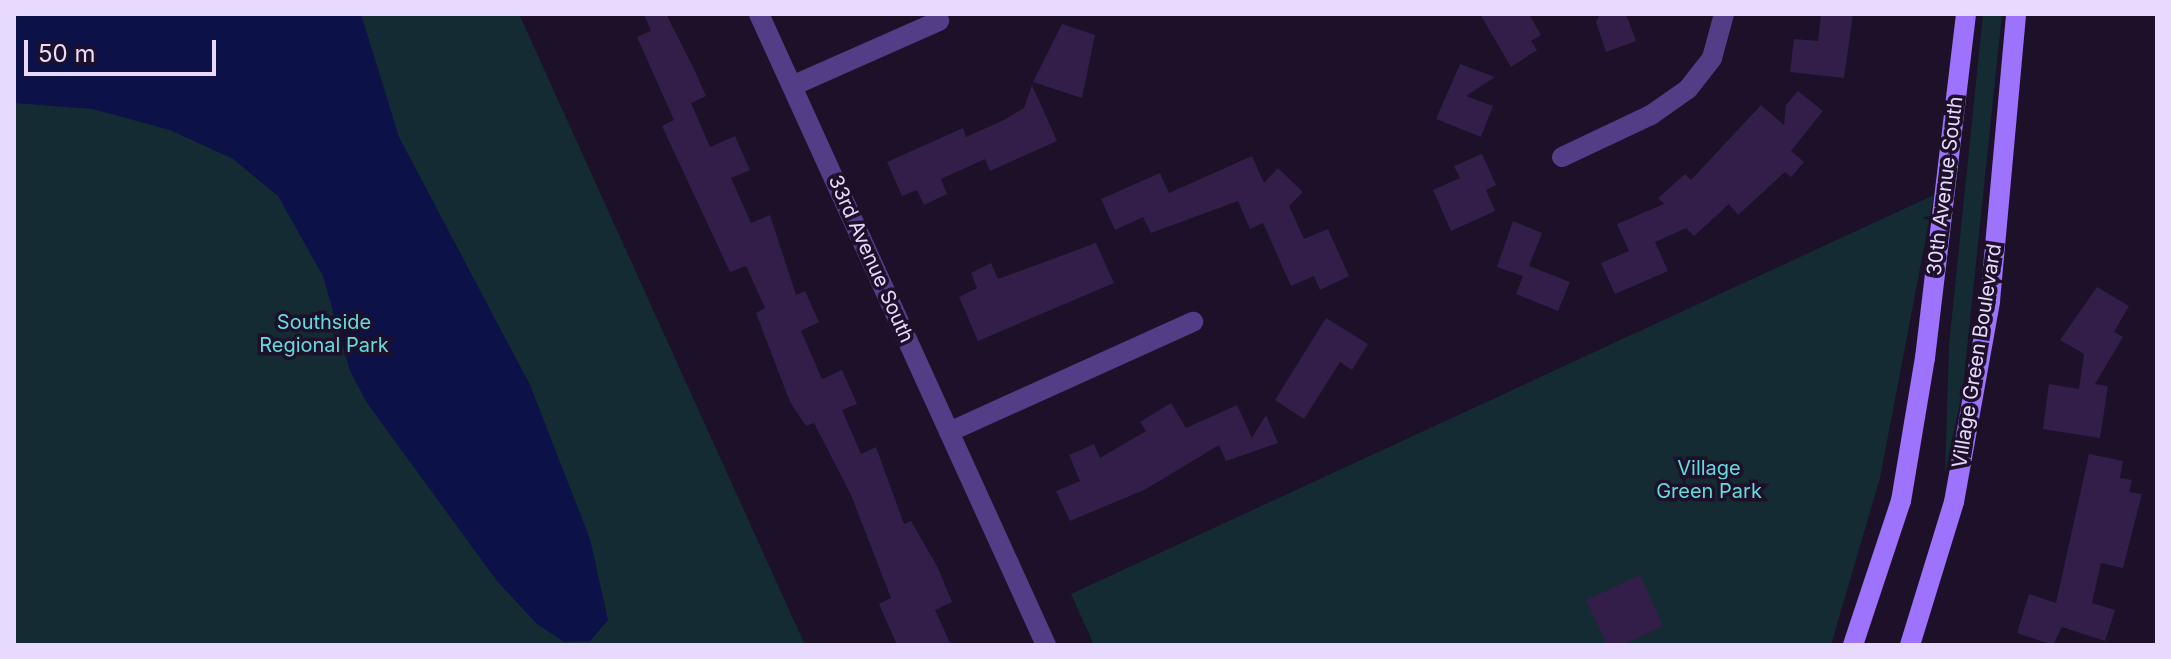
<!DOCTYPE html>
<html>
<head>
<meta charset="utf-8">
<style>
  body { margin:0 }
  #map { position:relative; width:2171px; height:659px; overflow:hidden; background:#1c1129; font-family:Inter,sans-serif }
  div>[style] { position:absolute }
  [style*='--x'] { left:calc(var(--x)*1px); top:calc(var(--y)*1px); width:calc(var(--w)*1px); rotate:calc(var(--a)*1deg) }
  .green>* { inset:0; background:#142b33 }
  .water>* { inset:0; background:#0c1147 }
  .building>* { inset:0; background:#331d49 }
  .street>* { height:20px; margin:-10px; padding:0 10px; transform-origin:10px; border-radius:10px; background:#543d87 }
  .secondary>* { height:20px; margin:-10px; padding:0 10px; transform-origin:10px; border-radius:10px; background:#9d72fc }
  span { translate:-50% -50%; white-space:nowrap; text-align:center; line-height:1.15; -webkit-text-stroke:7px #1c1129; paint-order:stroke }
  .street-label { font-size:20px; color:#e8d9fe }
  .park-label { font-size:20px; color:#65dade }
  .frame { position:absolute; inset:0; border:16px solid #e8d9fe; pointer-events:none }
  .scale { position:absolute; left:24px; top:40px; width:192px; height:36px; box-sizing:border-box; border:4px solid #e8d9fe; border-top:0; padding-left:10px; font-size:24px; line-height:28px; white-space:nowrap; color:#e8d9fe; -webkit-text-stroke:6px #1c1129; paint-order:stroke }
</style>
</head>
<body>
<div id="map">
  <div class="green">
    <div style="clip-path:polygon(14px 14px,519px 14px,805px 645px,14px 645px)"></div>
    <div style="clip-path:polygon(1983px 14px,2002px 14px,1963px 387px,1945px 474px,1949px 345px)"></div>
    <div style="clip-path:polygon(1934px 195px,1880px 478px,1831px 645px,1094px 645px,1071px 594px)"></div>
  </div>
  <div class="water">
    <div style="clip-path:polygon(14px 14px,361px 14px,399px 137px,530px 385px,590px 539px,608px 620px,590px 641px,564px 642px,537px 624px,497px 581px,367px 403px,350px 371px,323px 276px,278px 196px,233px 159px,170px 130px,93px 109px,14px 103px)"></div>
  </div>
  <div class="building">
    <div style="clip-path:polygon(644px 14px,666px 14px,694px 69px,706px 96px,691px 103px,710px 147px,735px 136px,750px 170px,731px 178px,751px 223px,770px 215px,796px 295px,805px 291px,819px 322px,801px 331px,822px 379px,842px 370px,857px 404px,842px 410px,861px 454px,876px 447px,904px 524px,911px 521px,938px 568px,952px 602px,935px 610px,951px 645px,897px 645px,879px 604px,891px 598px,851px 495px,814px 423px,806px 426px,790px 402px,756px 313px,765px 308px,746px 266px,730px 272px,662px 126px,674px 120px,637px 37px,651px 31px)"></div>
    <div style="clip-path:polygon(1480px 14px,1529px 14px,1541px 35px,1531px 41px,1537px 50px,1511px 67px)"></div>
    <div style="clip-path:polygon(1600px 14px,1626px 14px,1636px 41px,1606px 52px,1596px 22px)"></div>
    <div style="clip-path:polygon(1821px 14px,1853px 14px,1844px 78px,1790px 72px,1794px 39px,1818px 41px)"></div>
    <div style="clip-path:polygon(1062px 24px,1095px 35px,1082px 98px,1033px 82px)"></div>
    <div style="clip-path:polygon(1460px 64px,1495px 77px,1466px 96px,1493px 106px,1481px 137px,1436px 119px)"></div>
    <div style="clip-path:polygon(1032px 85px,1057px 141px,990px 171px,985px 159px,941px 179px,947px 194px,924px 205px,917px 190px,902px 196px,887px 162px,963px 128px,966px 137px,1004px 120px,1024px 108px)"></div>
    <div style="clip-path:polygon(1798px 91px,1823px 111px,1791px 151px,1804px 162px,1791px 177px,1785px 172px,1738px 215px,1729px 204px,1694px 236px,1686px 228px,1655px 242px,1668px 271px,1615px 294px,1601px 263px,1629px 251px,1617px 224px,1664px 204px,1658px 198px,1685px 174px,1691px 180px,1761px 105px,1784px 125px,1786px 105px)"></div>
    <div style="clip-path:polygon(1482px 154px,1496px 185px,1486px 190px,1495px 211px,1451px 231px,1433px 190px,1460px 178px,1454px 166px)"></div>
    <div style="clip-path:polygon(1252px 156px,1264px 183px,1278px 168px,1303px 192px,1289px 206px,1304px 239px,1328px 229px,1349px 276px,1320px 290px,1314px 276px,1291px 286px,1263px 223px,1250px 229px,1238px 201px,1151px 233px,1143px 217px,1115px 230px,1101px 199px,1160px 173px,1169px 193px)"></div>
    <div style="clip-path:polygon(1513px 221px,1542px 233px,1529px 266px,1570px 282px,1558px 311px,1516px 294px,1523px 276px,1497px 267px)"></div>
    <div style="clip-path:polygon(1096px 243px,1114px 283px,978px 341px,959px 297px,977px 288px,971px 273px,991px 263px,998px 279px)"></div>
    <div style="clip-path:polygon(2097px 287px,2129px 306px,2114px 332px,2123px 337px,2095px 384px,2108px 386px,2100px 438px,2043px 429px,2049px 384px,2079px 389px,2084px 354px,2060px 340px)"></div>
    <div style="clip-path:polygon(1326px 318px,1368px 344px,1352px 370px,1340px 362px,1304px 419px,1275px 400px)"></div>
    <div style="clip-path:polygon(1171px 403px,1186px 428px,1237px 405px,1252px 438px,1266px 415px,1278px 443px,1226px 461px,1219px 445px,1146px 489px,1070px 521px,1056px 491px,1080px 481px,1069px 455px,1094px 444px,1100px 458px,1146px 431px,1140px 422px)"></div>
    <div style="clip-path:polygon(2089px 454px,2123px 461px,2120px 478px,2132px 480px,2129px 492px,2142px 494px,2123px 568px,2101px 563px,2092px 603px,2115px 610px,2105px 641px,2062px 627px,2053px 645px,2017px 633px,2029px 594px,2056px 603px)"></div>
    <div style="clip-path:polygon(1640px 575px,1663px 626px,1623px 645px,1607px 645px,1586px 600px)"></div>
  </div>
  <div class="street">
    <div style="--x:759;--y:14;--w:693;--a:65.54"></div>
    <div style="--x:792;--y:86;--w:161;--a:-23.9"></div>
    <div style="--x:1562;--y:157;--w:98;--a:-25.3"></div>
    <div style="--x:1651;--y:115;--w:45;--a:-35.1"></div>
    <div style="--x:1688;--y:89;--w:39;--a:-52"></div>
    <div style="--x:1712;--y:58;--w:46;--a:-74.7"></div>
    <div style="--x:949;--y:432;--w:268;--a:-24.3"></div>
  </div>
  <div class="secondary">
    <div style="--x:1853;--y:645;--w:152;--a:-71.6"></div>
    <div style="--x:1901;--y:501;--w:145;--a:-80.5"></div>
    <div style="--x:1925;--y:358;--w:346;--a:-83.2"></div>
    <div style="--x:1910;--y:645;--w:150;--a:-72.9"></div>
    <div style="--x:1954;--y:502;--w:204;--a:-79.8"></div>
    <div style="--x:1990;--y:301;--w:288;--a:-84.8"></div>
  </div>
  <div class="street-label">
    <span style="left:1945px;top:186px;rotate:-83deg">30th Avenue South</span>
    <span style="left:871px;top:259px;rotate:66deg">33rd Avenue South</span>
    <span style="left:1977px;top:356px;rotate:-81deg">Village Green Boulevard</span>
  </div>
  <div class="park-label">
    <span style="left:324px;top:334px">Southside<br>Regional Park</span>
    <span style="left:1709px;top:480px">Village<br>Green Park</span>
  </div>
  <div class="frame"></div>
  <div class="scale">50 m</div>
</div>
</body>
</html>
